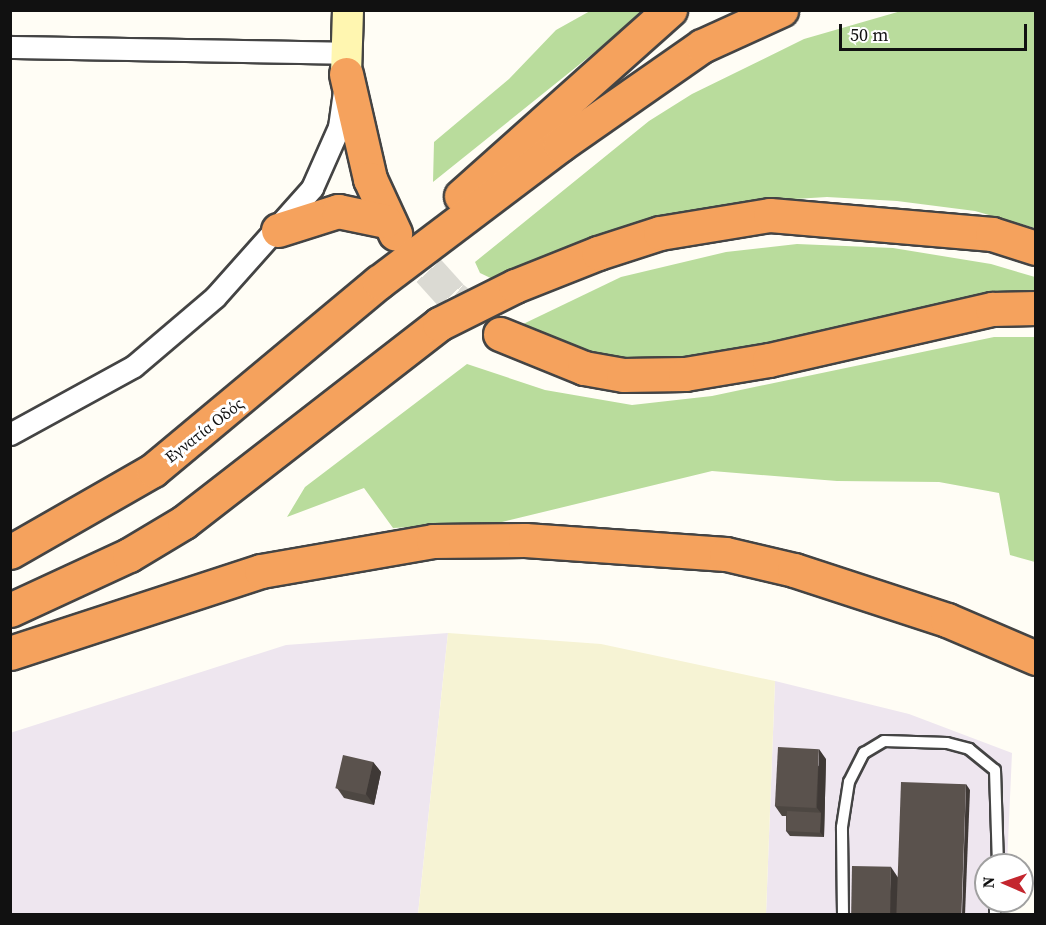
<!DOCTYPE html>
<html>
<head>
<meta charset="utf-8">
<style>
  body { margin:0 }
  #map { position:relative; width:1046px; height:925px; overflow:hidden; background:#fffdf5; font-family:"Source Serif 4",serif }
  div>[style] { position:absolute }
  [style*='--x'] { left:calc(var(--x)*1px); top:calc(var(--y)*1px); width:calc(var(--w)*1px); rotate:calc(var(--a)*1deg) }
  .industrial>* { inset:0; background:#eee6ef }
  .farmland>* { inset:0; background:#f6f3d4 }
  .forest>* { inset:0; background:#b9dc9c }
  .highway-tunnel>* { height:33px; margin-top:-16.5px; transform-origin:0; background:repeating-linear-gradient(90deg,#dbdad3 0 33px,transparent 0 49px) }
  .roads { filter:drop-shadow(2px 0 #444) drop-shadow(-2px 0 #444) drop-shadow(0 2px #444) drop-shadow(0 -2px #444) }
  .lane>* { height:10px; margin:-5px; padding:0 5px; transform-origin:5px; border-radius:5px; background:#fff }
  .street>* { height:21px; margin:-10.5px; padding:0 10.5px; transform-origin:10.5px; border-radius:10.5px; background:#fff }
  .secondary>* { height:30px; margin:-15px; padding:0 15px; transform-origin:15px; border-radius:15px; background:#fff6b0 }
  .highway>* { height:33px; margin:-16.5px; padding:0 16.5px; transform-origin:16.5px; border-radius:16.5px; background:#f5a25d }
  .wall>* { inset:0; background:#4d4742 }
  .shaded-wall>* { inset:0; background:#3f3936 }
  .building>* { inset:0; background:#5a524d; transform-origin:0 0 }
  span { translate:-50% -50%; white-space:nowrap; text-align:center; line-height:1.15; -webkit-text-stroke:6px #fff; paint-order:stroke }
  .street-label { font-size:16px; color:#111 }
  .frame { position:absolute; inset:0; border:12px solid #111; pointer-events:none }
  .north { position:absolute; left:974px; top:853px; width:60px; height:60px; box-sizing:border-box; background:#fff; border:2px solid #a0a0a0; border-radius:50%; rotate:272deg; font-size:16px; font-weight:700; line-height:24px; text-align:center; color:#111 }
  .north::after { content:''; display:block; margin:auto; width:21px; height:27px; background:#c4262e; clip-path:polygon(50% 0,100% 100%,50% 72%,0 100%) }
  .scale { position:absolute; left:839px; top:24px; width:188px; height:27px; box-sizing:border-box; border:3px solid #111; border-top:0; padding-left:8px; font-size:18px; line-height:21px; white-space:nowrap; color:#111; -webkit-text-stroke:4px #fff; paint-order:stroke }
</style>
</head>
<body>
<div id="map">
  <div class="industrial">
    <div style="clip-path:polygon(448px 633px,418px 914px,11px 914px,10px 733px,286px 645px)"></div>
    <div style="clip-path:polygon(775px 681px,909px 714px,1012px 753px,1007px 865px,986px 865px,986px 901px,1006px 901px,1005px 914px,766px 914px)"></div>
  </div>
  <div class="farmland">
    <div style="clip-path:polygon(448px 633px,601px 644px,775px 681px,766px 914px,418px 914px)"></div>
  </div>
  <div class="forest">
    <div style="clip-path:polygon(590px 11px,646px 11px,433px 182px,434px 142px,509px 79px,556px 30px)"></div>
    <div style="clip-path:polygon(901px 11px,1035px 11px,1035px 228px,975px 211px,897px 201px,827px 197px,747px 202px,501px 283px,480px 273px,475px 262px,649px 121px,692px 94px,804px 39px)"></div>
    <div style="clip-path:polygon(797px 244px,893px 248px,991px 264px,1035px 277px,1035px 296px,687px 365px,594px 357px,519px 326px,621px 277px,726px 252px)"></div>
    <div style="clip-path:polygon(994px 337px,1035px 337px,1035px 562px,1010px 555px,999px 493px,939px 482px,837px 481px,712px 471px,502px 522px,393px 528px,364px 488px,287px 517px,305px 487px,467px 364px,545px 390px,632px 405px,712px 396px)"></div>
  </div>
  <div class="highway-tunnel">
    <div style="--x:396;--y:234;--w:85;--a:47.9"></div>
    <div style="--x:453;--y:297;--w:60;--a:38.2"></div>
  </div>
  <div class="roads">
    <div class="lane">
      <div style="--x:843;--y:914;--w:87;--a:-90.7"></div>
      <div style="--x:842;--y:827;--w:46;--a:-81.2"></div>
      <div style="--x:849;--y:782;--w:33;--a:-63"></div>
      <div style="--x:864;--y:753;--w:23;--a:-31"></div>
      <div style="--x:884;--y:741;--w:63;--a:1.8"></div>
      <div style="--x:947;--y:743;--w:23;--a:15"></div>
      <div style="--x:969;--y:749;--w:33;--a:39"></div>
      <div style="--x:995;--y:770;--w:95;--a:88.2"></div>
      <div style="--x:995;--y:914;--w:13;--a:-90"></div>
    </div>
    <div class="street">
      <div style="--x:10;--y:47;--w:337;--a:1"></div>
      <div style="--x:10;--y:434;--w:141;--a:-28.7"></div>
      <div style="--x:134;--y:366;--w:106;--a:-40.4"></div>
      <div style="--x:215;--y:297;--w:146;--a:-48.3"></div>
      <div style="--x:312;--y:188;--w:67;--a:-66.1"></div>
      <div style="--x:339;--y:127;--w:34;--a:-82"></div>
    </div>
    <div class="secondary">
      <div style="--x:346;--y:74;--w:64;--a:-88.2"></div>
    </div>
    <div class="highway">
      <div style="--x:346;--y:74;--w:108;--a:77.1"></div>
      <div style="--x:370;--y:179;--w:60;--a:65.2"></div>
      <div style="--x:461;--y:196;--w:280;--a:-41.7"></div>
      <div style="--x:278;--y:230;--w:63;--a:-17.6"></div>
      <div style="--x:338;--y:211;--w:48;--a:12"></div>
      <div style="--x:500;--y:334;--w:91;--a:22"></div>
      <div style="--x:584;--y:368;--w:40;--a:10"></div>
      <div style="--x:623;--y:375;--w:62;--a:-0.9"></div>
      <div style="--x:685;--y:374;--w:85;--a:-9.5"></div>
      <div style="--x:769;--y:360;--w:229;--a:-12.9"></div>
      <div style="--x:992;--y:309;--w:44;--a:-1.3"></div>
      <div style="--x:10;--y:552;--w:165;--a:-29.8"></div>
      <div style="--x:153;--y:470;--w:294;--a:-39.8"></div>
      <div style="--x:379;--y:282;--w:227;--a:-37.1"></div>
      <div style="--x:560;--y:145;--w:173;--a:-34.9"></div>
      <div style="--x:702;--y:46;--w:87;--a:-24.5"></div>
      <div style="--x:10;--y:610;--w:131;--a:-24.8"></div>
      <div style="--x:129;--y:555;--w:64;--a:-31"></div>
      <div style="--x:184;--y:522;--w:323;--a:-37.8"></div>
      <div style="--x:439;--y:324;--w:85;--a:-26.6"></div>
      <div style="--x:515;--y:286;--w:89;--a:-21.7"></div>
      <div style="--x:598;--y:253;--w:65;--a:-17.9"></div>
      <div style="--x:660;--y:233;--w:111;--a:-9.3"></div>
      <div style="--x:770;--y:215;--w:223;--a:4.9"></div>
      <div style="--x:992;--y:234;--w:46;--a:17.7"></div>
      <div style="--x:10;--y:653;--w:264;--a:-18.1"></div>
      <div style="--x:261;--y:571;--w:175;--a:-9.9"></div>
      <div style="--x:433;--y:541;--w:92;--a:-0.6"></div>
      <div style="--x:525;--y:540;--w:201;--a:4"></div>
      <div style="--x:726;--y:554;--w:70;--a:13.2"></div>
      <div style="--x:794;--y:570;--w:161;--a:18.1"></div>
      <div style="--x:947;--y:620;--w:97;--a:23.1"></div>
    </div>
  </div>
  <div class="wall">
    <div style="clip-path:polygon(826px 759px,824px 837px,790px 836px,786px 831px,786px 816px,782px 816px,775px 806px)"></div>
    <div style="clip-path:polygon(373px 762px,381px 772px,374px 805px,344px 798px,337px 788px)"></div>
  </div>
  <div class="shaded-wall">
    <div style="clip-path:polygon(819px 749px,826px 759px,824px 837px,820px 832px,821px 813px,817px 808px)"></div>
    <div style="clip-path:polygon(373px 762px,381px 772px,374px 805px,366px 794px)"></div>
    <div style="clip-path:polygon(966px 784px,970px 790px,965px 915px,962px 915px)"></div>
    <div style="clip-path:polygon(891px 867px,901px 882px,900px 915px,889px 915px)"></div>
  </div>
  <div class="building">
    <div style="left:778px;top:747px;width:41px;height:59px;rotate:3deg"></div>
    <div style="left:343px;top:755px;width:31px;height:34px;rotate:13deg"></div>
    <div style="left:901px;top:782px;width:65px;height:133px;rotate:2deg"></div>
    <div style="left:787px;top:811px;width:34px;height:20px;rotate:3deg"></div>
    <div style="left:852px;top:866px;width:39px;height:49px;rotate:1deg"></div>
  </div>
  <div class="street-label">
    <span style="left:204px;top:430px;rotate:-38deg">Εγνατία Οδός</span>
  </div>
  <div class="frame"></div>
  <div class="north">N</div>
  <div class="scale">50 m</div>
</div>
</body>
</html>
